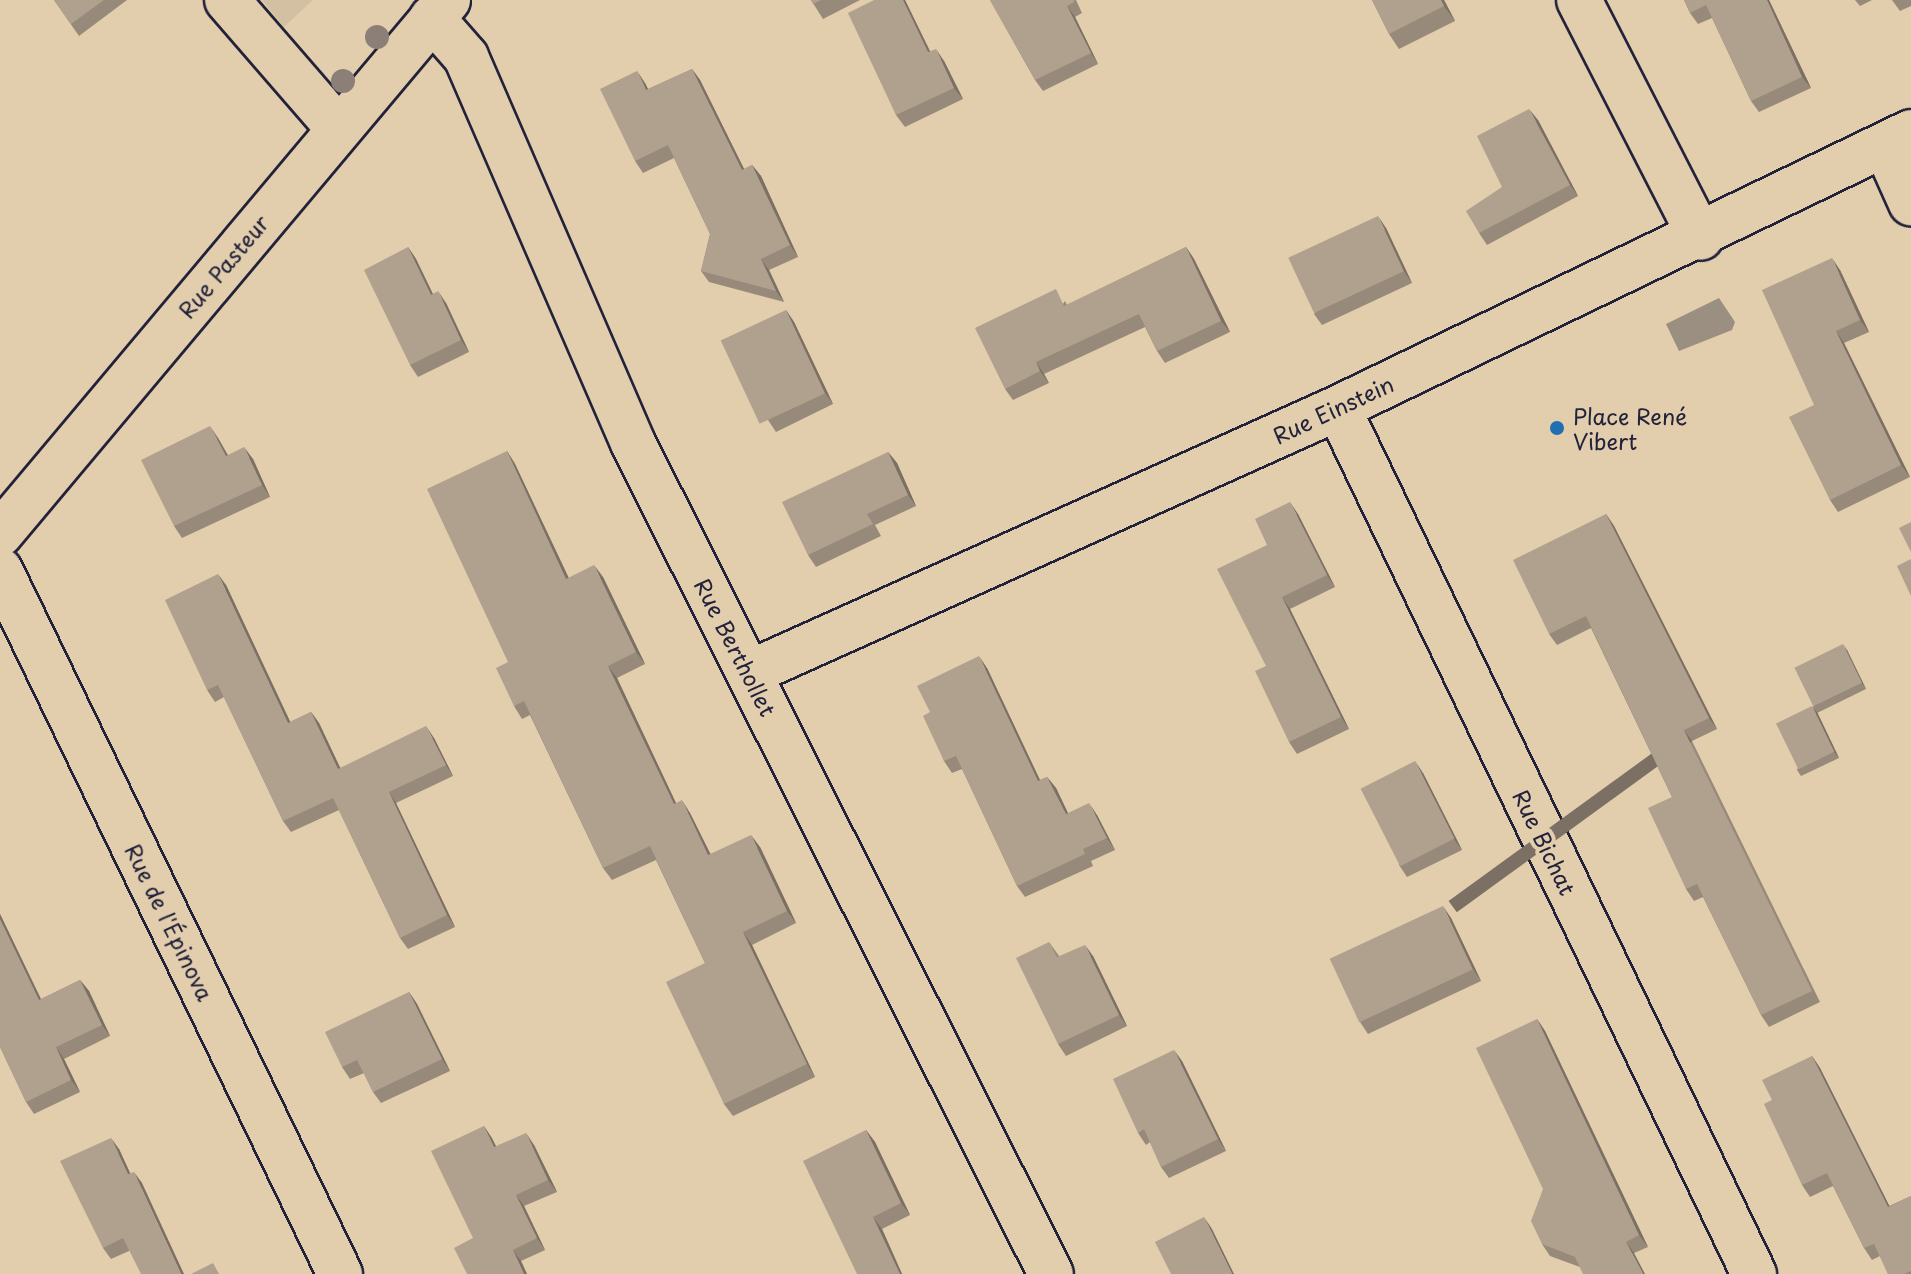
<!DOCTYPE html>
<html>
<head>
<meta charset="utf-8">
<style>
  body { margin:0 }
  #map { position:relative; width:1911px; height:1274px; overflow:hidden; background:#e2cdac; font-family:"Playpen Sans",sans-serif }
  div>[style] { position:absolute }
  [style*='--x'] { left:calc(var(--x)*1px); top:calc(var(--y)*1px); width:calc(var(--w)*1px); rotate:calc(var(--a)*1deg) }
  .built>* { inset:0; background:#d3c0a3 }
  .water>* { inset:0; background:#9b8f82 }
  .roads { filter:drop-shadow(2px 0 #22223b) drop-shadow(-2px 0 #22223b) drop-shadow(0 2px #22223b) drop-shadow(0 -2px #22223b) }
  .minor>* { height:44px; margin:-22px; padding:0 22px; transform-origin:22px; border-radius:22px; background:#e2cdac }
  .trees>* { width:24px; height:24px; margin:-12px; border-radius:50%; background:#8b7f78 }
  .wall>* { inset:0; background:#978a7a }
  .shaded-wall>* { inset:0; background:#7b7063; transform-origin:0 0 }
  .building>* { inset:0; background:#b0a08e; transform-origin:0 0 }
  .dots>* { width:22px; height:22px; translate:-50% -50%; box-sizing:border-box; border:4px solid #e2cdac; border-radius:50% }
  span { translate:-50% -50%; white-space:nowrap; text-align:center; line-height:1.15; -webkit-text-stroke:8px #e2cdac; paint-order:stroke }
  .street-label { font-size:22px; color:#22223b }
  .poi-label { font-size:22px; color:#22223b }
  .left { translate:0 -50%; text-align:left }
</style>
</head>
<body>
<div id="map">
  <div class="built">
    <div style="clip-path:polygon(262px 0,313px 0,284px 27px)"></div>
  </div>
  <div class="water">
    <div style="clip-path:polygon(1719px 298px,1735px 322px,1732px 330px,1679px 351px,1666px 324px)"></div>
  </div>
  <div class="roads">
    <div class="minor">
      <div style="--x:227;--y:0;--w:169;--a:49.1"></div>
      <div style="--x:1579;--y:0;--w:267;--a:62.9"></div>
      <div style="--x:432;--y:18;--w:52;--a:48.9"></div>
      <div style="--x:466;--y:57;--w:421;--a:66.6"></div>
      <div style="--x:633;--y:443;--w:930;--a:63.3"></div>
      <div style="--x:1885;--y:145;--w:64;--a:65.9"></div>
      <div style="--x:1338;--y:408;--w:961;--a:64.34"></div>
      <div style="--x:0;--y:534;--w:697;--a:-50"></div>
      <div style="--x:0;--y:570;--w:782;--a:64.22"></div>
      <div style="--x:749;--y:673;--w:646;--a:-24.22"></div>
      <div style="--x:1338;--y:408;--w:636;--a:-25.72"></div>
    </div>
  </div>
  <div class="trees">
    <div style="left:377px;top:37px"></div>
    <div style="left:343px;top:81px"></div>
  </div>
  <div class="wall">
    <div style="clip-path:polygon(54px 0,127px 0,79px 36px)"></div>
    <div style="clip-path:polygon(811px 0,860px 0,823px 19px)"></div>
    <div style="clip-path:polygon(874px 0,905px 0,930px 51px,944px 61px,963px 99px,905px 127px,896px 115px)"></div>
    <div style="clip-path:polygon(990px 0,1076px 0,1082px 13px,1075px 17px,1098px 64px,1043px 91px,1035px 80px)"></div>
    <div style="clip-path:polygon(1372px 0,1444px 0,1455px 21px,1399px 49px,1389px 34px)"></div>
    <div style="clip-path:polygon(1684px 0,1769px 0,1811px 88px,1759px 112px,1751px 101px,1712px 18px,1698px 24px,1690px 13px)"></div>
    <div style="clip-path:polygon(1855px 0,1872px 0,1860px 6px)"></div>
    <div style="clip-path:polygon(1892px 0,1911px 0,1911px 6px,1900px 11px)"></div>
    <div style="clip-path:polygon(692px 69px,700px 80px,744px 169px,752px 165px,761px 176px,798px 257px,769px 270px,784px 302px,709px 282px,701px 271px,710px 234px,674px 158px,643px 173px,635px 161px,645px 83px,648px 89px)"></div>
    <div style="clip-path:polygon(1538px 120px,1578px 196px,1487px 245px,1479px 233px,1502px 187px)"></div>
    <div style="clip-path:polygon(1386px 228px,1412px 283px,1322px 325px,1314px 314px)"></div>
    <div style="clip-path:polygon(408px 247px,416px 259px,433px 294px,446px 303px,469px 352px,418px 377px,410px 365px)"></div>
    <div style="clip-path:polygon(1186px 247px,1194px 259px,1230px 332px,1165px 363px,1157px 351px,1145px 327px,1044px 374px,1049px 383px,1013px 400px,1005px 389px,1065px 301px,1067px 305px)"></div>
    <div style="clip-path:polygon(1840px 270px,1869px 332px,1844px 343px,1910px 477px,1838px 512px,1830px 500px,1814px 405px)"></div>
    <div style="clip-path:polygon(786px 310px,794px 322px,833px 404px,776px 432px,768px 420px)"></div>
    <div style="clip-path:polygon(218px 438px,228px 455px,253px 459px,270px 497px,182px 538px,174px 526px)"></div>
    <div style="clip-path:polygon(507px 451px,515px 464px,568px 578px,603px 577px,645px 664px,617px 678px,676px 803px,690px 813px,710px 854px,760px 847px,796px 923px,752px 945px,815px 1077px,733px 1116px,724px 1104px,705px 963px,656px 860px,612px 880px,603px 868px,530px 715px,522px 719px,514px 706px,508px 662px)"></div>
    <div style="clip-path:polygon(888px 452px,897px 463px,916px 506px,875px 525px,881px 536px,816px 567px,808px 555px)"></div>
    <div style="clip-path:polygon(1298px 514px,1335px 587px,1290px 609px,1349px 729px,1297px 754px,1289px 742px,1267px 545px)"></div>
    <div style="clip-path:polygon(1606px 514px,1614px 526px,1717px 729px,1692px 741px,1820px 1002px,1769px 1027px,1761px 1015px,1703px 897px,1694px 901px,1686px 889px,1672px 797px,1591px 628px,1557px 645px,1549px 634px)"></div>
    <div style="clip-path:polygon(226px 585px,290px 722px,311px 712px,319px 723px,340px 768px,434px 738px,453px 776px,396px 803px,455px 927px,408px 949px,400px 938px,339px 810px,291px 832px,283px 821px,224px 697px,215px 702px,207px 690px)"></div>
    <div style="clip-path:polygon(1847px 650px,1866px 689px,1817px 713px,1813px 707px)"></div>
    <div style="clip-path:polygon(987px 668px,1040px 780px,1047px 777px,1056px 788px,1068px 813px,1097px 815px,1115px 850px,1091px 861px,1093px 866px,1025px 897px,1017px 886px,962px 769px,952px 773px,944px 761px,930px 712px)"></div>
    <div style="clip-path:polygon(1817px 712px,1839px 758px,1801px 776px,1797px 770px)"></div>
    <div style="clip-path:polygon(1423px 773px,1462px 850px,1407px 877px,1399px 865px)"></div>
    <div style="clip-path:polygon(0 914px,41px 999px,80px 980px,89px 991px,110px 1036px,64px 1059px,80px 1092px,34px 1114px,26px 1102px,0 1047px)"></div>
    <div style="clip-path:polygon(1451px 918px,1481px 981px,1368px 1034px,1360px 1022px)"></div>
    <div style="clip-path:polygon(1049px 942px,1059px 956px,1093px 956px,1127px 1026px,1066px 1056px,1058px 1044px)"></div>
    <div style="clip-path:polygon(409px 992px,417px 1004px,450px 1071px,381px 1103px,373px 1092px,364px 1073px,350px 1079px,342px 1067px)"></div>
    <div style="clip-path:polygon(1537px 1019px,1545px 1031px,1648px 1247px,1634px 1253px,1580px 1267px,1550px 1256px,1542px 1244px,1543px 1189px)"></div>
    <div style="clip-path:polygon(1812px 1056px,1820px 1068px,1889px 1206px,1911px 1196px,1911px 1274px,1888px 1274px,1880px 1256px,1872px 1260px,1864px 1248px,1833px 1186px,1810px 1197px,1802px 1185px,1772px 1100px)"></div>
    <div style="clip-path:polygon(1182px 1061px,1226px 1151px,1169px 1178px,1161px 1167px,1150px 1142px,1146px 1145px,1138px 1133px)"></div>
    <div style="clip-path:polygon(484px 1126px,496px 1146px,534px 1145px,557px 1192px,524px 1206px,545px 1250px,521px 1261px,527px 1274px,467px 1274px,473px 1238px)"></div>
    <div style="clip-path:polygon(866px 1130px,875px 1142px,910px 1215px,882px 1229px,902px 1274px,857px 1274px)"></div>
    <div style="clip-path:polygon(119px 1149px,130px 1173px,142px 1183px,129px 1251px,111px 1259px,103px 1248px)"></div>
  </div>
  <div class="shaded-wall">
    <div style="clip-path:polygon(903px 0,905px 0,936px 64px,928px 52px)"></div>
    <div style="clip-path:polygon(1441px 0,1444px 0,1455px 21px,1444px 6px)"></div>
    <div style="clip-path:polygon(1767px 0,1769px 0,1811px 88px,1802px 77px)"></div>
    <div style="clip-path:polygon(1067px 6px,1075px 17px,1098px 64px,1091px 53px)"></div>
    <div style="clip-path:polygon(936px 49px,944px 61px,963px 99px,954px 88px)"></div>
    <div style="clip-path:polygon(692px 69px,700px 80px,750px 181px,742px 170px)"></div>
    <div style="clip-path:polygon(637px 71px,645px 83px,654px 102px,646px 90px)"></div>
    <div style="clip-path:polygon(1529px 109px,1538px 120px,1578px 196px,1570px 185px)"></div>
    <div style="clip-path:polygon(752px 165px,761px 176px,798px 257px,790px 245px)"></div>
    <div style="clip-path:polygon(1378px 216px,1386px 228px,1412px 283px,1404px 271px)"></div>
    <div style="clip-path:polygon(408px 247px,416px 259px,439px 307px,431px 295px)"></div>
    <div style="clip-path:polygon(1186px 247px,1194px 259px,1230px 332px,1221px 321px)"></div>
    <div style="clip-path:polygon(1832px 258px,1840px 270px,1869px 332px,1860px 320px)"></div>
    <div style="clip-path:polygon(761px 259px,769px 270px,784px 302px,776px 291px)"></div>
    <div style="clip-path:polygon(438px 291px,446px 303px,469px 352px,461px 340px)"></div>
    <div style="clip-path:polygon(786px 310px,794px 322px,833px 404px,825px 393px)"></div>
    <div style="clip-path:polygon(1836px 331px,1844px 343px,1910px 477px,1901px 465px)"></div>
    <div style="clip-path:polygon(1036px 362px,1044px 374px,1049px 383px,1040px 371px)"></div>
    <div style="clip-path:polygon(210px 426px,218px 438px,234px 467px,226px 456px)"></div>
    <div style="clip-path:polygon(244px 447px,253px 459px,270px 497px,262px 485px)"></div>
    <div style="clip-path:polygon(507px 451px,515px 464px,575px 591px,566px 579px)"></div>
    <div style="clip-path:polygon(888px 452px,897px 463px,916px 506px,908px 495px)"></div>
    <div style="clip-path:polygon(1290px 502px,1298px 514px,1335px 587px,1327px 575px)"></div>
    <div style="clip-path:polygon(1606px 514px,1614px 526px,1717px 729px,1709px 718px)"></div>
    <div style="clip-path:polygon(594px 565px,603px 577px,645px 664px,636px 652px)"></div>
    <div style="clip-path:polygon(218px 574px,226px 585px,296px 734px,288px 723px)"></div>
    <div style="clip-path:polygon(1282px 597px,1290px 609px,1349px 729px,1341px 717px)"></div>
    <div style="clip-path:polygon(1843px 644px,1847px 650px,1866px 689px,1862px 683px)"></div>
    <div style="clip-path:polygon(979px 656px,987px 668px,1046px 793px,1038px 781px)"></div>
    <div style="clip-path:polygon(608px 666px,617px 678px,682px 816px,674px 804px)"></div>
    <div style="clip-path:polygon(1812px 706px,1817px 712px,1839px 758px,1834px 752px)"></div>
    <div style="clip-path:polygon(311px 712px,319px 723px,346px 780px,338px 769px)"></div>
    <div style="clip-path:polygon(426px 726px,434px 738px,453px 776px,446px 765px)"></div>
    <div style="left:1684px;top:730px;width:14px;height:291px;rotate:54deg"></div>
    <div style="clip-path:polygon(1415px 761px,1423px 773px,1462px 850px,1454px 839px)"></div>
    <div style="clip-path:polygon(1047px 777px,1056px 788px,1074px 826px,1066px 814px)"></div>
    <div style="clip-path:polygon(389px 792px,396px 803px,455px 927px,447px 915px)"></div>
    <div style="clip-path:polygon(682px 800px,690px 813px,717px 867px,708px 855px)"></div>
    <div style="clip-path:polygon(1089px 803px,1097px 815px,1115px 850px,1107px 838px)"></div>
    <div style="clip-path:polygon(751px 835px,760px 847px,796px 923px,787px 911px)"></div>
    <div style="clip-path:polygon(1443px 906px,1451px 918px,1481px 981px,1473px 969px)"></div>
    <div style="clip-path:polygon(0 914px,47px 1012px,39px 1000px,0 919px)"></div>
    <div style="clip-path:polygon(743px 932px,752px 945px,815px 1077px,807px 1064px)"></div>
    <div style="clip-path:polygon(1085px 945px,1093px 956px,1127px 1026px,1119px 1015px)"></div>
    <div style="clip-path:polygon(80px 980px,89px 991px,110px 1036px,102px 1025px)"></div>
    <div style="clip-path:polygon(409px 992px,417px 1004px,450px 1071px,442px 1059px)"></div>
    <div style="clip-path:polygon(1537px 1019px,1545px 1031px,1648px 1247px,1639px 1235px)"></div>
    <div style="clip-path:polygon(56px 1047px,64px 1059px,80px 1092px,71px 1080px)"></div>
    <div style="clip-path:polygon(1174px 1050px,1182px 1061px,1226px 1151px,1218px 1139px)"></div>
    <div style="clip-path:polygon(1812px 1056px,1820px 1068px,1896px 1219px,1888px 1207px)"></div>
    <div style="clip-path:polygon(484px 1126px,492px 1138px,502px 1159px,494px 1147px)"></div>
    <div style="clip-path:polygon(866px 1130px,875px 1142px,910px 1215px,901px 1203px)"></div>
    <div style="clip-path:polygon(526px 1133px,534px 1145px,557px 1192px,548px 1180px)"></div>
    <div style="clip-path:polygon(111px 1138px,119px 1149px,136px 1186px,128px 1174px)"></div>
    <div style="clip-path:polygon(134px 1172px,142px 1183px,184px 1274px,181px 1274px)"></div>
    <div style="clip-path:polygon(516px 1195px,524px 1206px,545px 1250px,537px 1238px)"></div>
    <div style="clip-path:polygon(873px 1217px,882px 1229px,902px 1274px,900px 1274px)"></div>
    <div style="clip-path:polygon(1204px 1217px,1212px 1229px,1234px 1274px,1232px 1274px)"></div>
    <div style="clip-path:polygon(1626px 1242px,1634px 1253px,1645px 1274px,1643px 1274px)"></div>
    <div style="clip-path:polygon(513px 1250px,521px 1261px,527px 1274px,524px 1274px)"></div>
  </div>
  <div class="building">
    <div style="clip-path:polygon(54px 0,104px 0,71px 24px)"></div>
    <div style="clip-path:polygon(811px 0,821px 0,813px 4px)"></div>
    <div style="clip-path:polygon(874px 0,903px 0,928px 52px,936px 49px,954px 88px,896px 115px,848px 13px)"></div>
    <div style="clip-path:polygon(990px 0,1074px 0,1074px 2px,1067px 6px,1091px 53px,1035px 80px)"></div>
    <div style="clip-path:polygon(1372px 0,1441px 0,1444px 6px,1389px 34px)"></div>
    <div style="clip-path:polygon(1684px 0,1767px 0,1802px 77px,1751px 101px,1706px 5px,1690px 13px)"></div>
    <div style="clip-path:polygon(692px 69px,742px 170px,752px 165px,790px 245px,761px 259px,776px 291px,701px 271px,710px 234px,668px 145px,635px 161px,600px 89px,637px 71px,646px 90px)"></div>
    <div style="clip-path:polygon(1529px 109px,1570px 185px,1479px 233px,1466px 211px,1502px 187px,1477px 136px)"></div>
    <div style="left:1378px;top:216px;width:61px;height:99px;rotate:65deg"></div>
    <div style="clip-path:polygon(408px 247px,431px 295px,438px 291px,461px 340px,410px 365px,364px 270px)"></div>
    <div style="clip-path:polygon(1186px 247px,1221px 321px,1157px 351px,1139px 314px,1036px 362px,1040px 371px,1005px 389px,975px 328px,1056px 289px,1064px 306px)"></div>
    <div style="clip-path:polygon(1832px 258px,1860px 320px,1836px 331px,1901px 465px,1830px 500px,1789px 417px,1814px 405px,1762px 290px)"></div>
    <div style="left:786px;top:310px;width:92px;height:72px;rotate:65deg"></div>
    <div style="clip-path:polygon(210px 426px,226px 456px,244px 447px,262px 485px,174px 526px,141px 460px)"></div>
    <div style="clip-path:polygon(507px 451px,566px 579px,594px 565px,636px 652px,608px 666px,674px 804px,682px 800px,708px 855px,751px 835px,787px 911px,743px 932px,807px 1064px,724px 1104px,666px 982px,705px 963px,650px 846px,603px 868px,524px 701px,514px 706px,496px 668px,508px 662px,427px 489px)"></div>
    <div style="clip-path:polygon(888px 452px,908px 495px,867px 514px,873px 524px,808px 555px,782px 502px)"></div>
    <div style="clip-path:polygon(1290px 502px,1327px 575px,1282px 597px,1341px 717px,1289px 742px,1255px 671px,1266px 666px,1217px 569px,1267px 545px,1255px 519px)"></div>
    <div style="clip-path:polygon(1606px 514px,1709px 718px,1684px 730px,1812px 991px,1761px 1015px,1697px 884px,1686px 889px,1648px 808px,1672px 797px,1586px 616px,1549px 634px,1513px 560px)"></div>
    <div style="clip-path:polygon(1911px 522px,1911px 552px,1899px 528px)"></div>
    <div style="clip-path:polygon(1911px 559px,1911px 596px,1897px 566px)"></div>
    <div style="clip-path:polygon(218px 574px,288px 723px,311px 712px,338px 769px,426px 726px,446px 765px,389px 792px,447px 915px,400px 938px,333px 798px,283px 821px,218px 685px,207px 690px,165px 600px)"></div>
    <div style="left:1843px;top:644px;width:43px;height:54px;rotate:64deg"></div>
    <div style="clip-path:polygon(979px 656px,1038px 781px,1047px 777px,1066px 814px,1089px 803px,1107px 838px,1083px 849px,1085px 854px,1017px 886px,956px 756px,944px 761px,923px 716px,930px 712px,917px 686px)"></div>
    <div style="left:1812px;top:706px;width:51px;height:40px;rotate:64deg"></div>
    <div style="left:1415px;top:761px;width:87px;height:61px;rotate:63deg"></div>
    <div style="left:1443px;top:906px;width:70px;height:125px;rotate:65deg"></div>
    <div style="clip-path:polygon(0 919px,39px 1000px,80px 980px,102px 1025px,56px 1047px,71px 1080px,26px 1102px,0 1047px)"></div>
    <div style="clip-path:polygon(1049px 942px,1057px 957px,1085px 945px,1119px 1015px,1058px 1044px,1016px 958px)"></div>
    <div style="clip-path:polygon(409px 992px,442px 1059px,373px 1092px,357px 1060px,342px 1067px,325px 1032px)"></div>
    <div style="clip-path:polygon(1537px 1019px,1639px 1235px,1626px 1242px,1643px 1274px,1583px 1274px,1575px 1257px,1542px 1244px,1531px 1221px,1543px 1189px,1476px 1048px)"></div>
    <div style="clip-path:polygon(1174px 1050px,1218px 1139px,1161px 1167px,1144px 1129px,1138px 1133px,1113px 1079px)"></div>
    <div style="clip-path:polygon(1812px 1056px,1888px 1207px,1911px 1196px,1911px 1271px,1904px 1274px,1888px 1274px,1874px 1244px,1864px 1248px,1827px 1173px,1802px 1185px,1764px 1104px,1772px 1100px,1762px 1080px)"></div>
    <div style="clip-path:polygon(484px 1126px,494px 1147px,526px 1133px,548px 1180px,516px 1195px,537px 1238px,513px 1250px,524px 1274px,467px 1274px,454px 1248px,473px 1238px,431px 1151px)"></div>
    <div style="clip-path:polygon(866px 1130px,901px 1203px,873px 1217px,900px 1274px,857px 1274px,803px 1161px)"></div>
    <div style="clip-path:polygon(111px 1138px,128px 1174px,134px 1172px,181px 1274px,141px 1274px,123px 1238px,103px 1248px,60px 1161px)"></div>
    <div style="clip-path:polygon(1204px 1217px,1232px 1274px,1171px 1274px,1155px 1242px)"></div>
    <div style="clip-path:polygon(213px 1263px,219px 1274px,191px 1274px)"></div>
  </div>
  <div class="dots">
    <div style="left:1557px;top:428px;background:#1f6fb2"></div>
  </div>
  <div class="street-label">
    <span style="left:223px;top:266px;rotate:-50deg">Rue Pasteur</span>
    <span style="left:1333px;top:409px;rotate:-25deg">Rue Einstein</span>
    <span style="left:736px;top:647px;rotate:63deg">Rue Berthollet</span>
    <span style="left:1545px;top:842px;rotate:64deg">Rue Bichat</span>
    <span style="left:170px;top:922px;rotate:64deg">Rue de l'Épinova</span>
  </div>
  <div class="poi-label">
    <span class="left" style="left:1573px;top:428px">Place René<br>Vibert</span>
  </div>
</div>
</body>
</html>
